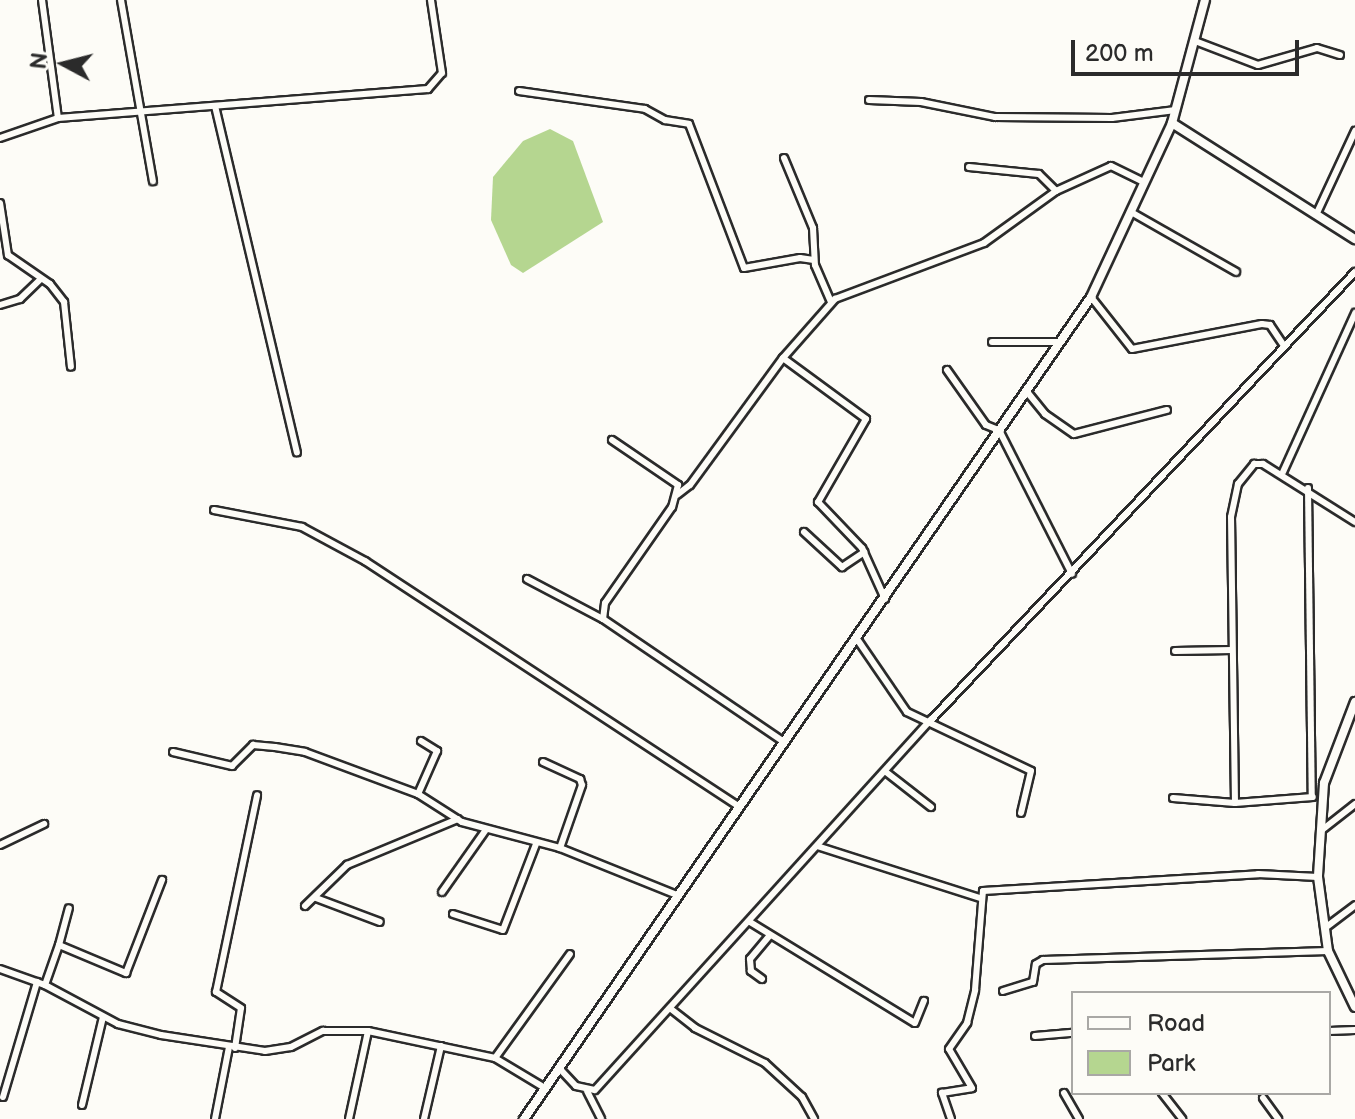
<!DOCTYPE html>
<html>
<head>
<meta charset="utf-8">
<style>
  body { margin:0 }
  #map { position:relative; width:1355px; height:1119px; overflow:hidden; background:#fdfcf7; font-family:"Balsamiq Sans",sans-serif }
  div>[style] { position:absolute }
  [style*='--x'] { left:calc(var(--x)*1px); top:calc(var(--y)*1px); width:calc(var(--w)*1px); rotate:calc(var(--a)*1deg) }
  .green>* { inset:0; background:#b5d690 }
  .roads { filter:drop-shadow(2px 0 #2b2b2b) drop-shadow(-2px 0 #2b2b2b) drop-shadow(0 2px #2b2b2b) drop-shadow(0 -2px #2b2b2b) }
  .minor>* { height:6px; margin:-3px; padding:0 3px; transform-origin:3px; border-radius:3px; background:#fdfcf7 }
  .tertiary>* { height:8px; margin:-4px; padding:0 4px; transform-origin:4px; border-radius:4px; background:#fdfcf7 }
  span { translate:-50% -50%; white-space:nowrap; text-align:center; line-height:1.15; -webkit-text-stroke:7px #fdfcf7; paint-order:stroke }
  .legend { position:absolute; left:1071px; top:991px; width:260px; height:104px; box-sizing:border-box; background:#fdfcf7; border:2px solid #a9a8a5; margin:0; padding:10px 14px; list-style:none; font-size:24px; color:#2b2b2b }
  .legend li { display:flex; align-items:center; gap:16px; height:40px }
  .legend b { width:40px; border:2px solid #a9a8a5 }
  .north { position:absolute; left:24px; top:24px; width:80px; height:80px; -webkit-text-stroke:6px #fdfcf7; paint-order:stroke; rotate:277deg; font-size:22px; font-weight:700; line-height:32px; text-align:center; color:#2b2b2b }
  .north::after { content:''; display:block; margin:auto; width:28px; height:36px; background:#2b2b2b; clip-path:polygon(50% 0,100% 100%,50% 72%,0 100%) }
  .scale { position:absolute; left:1071px; top:40px; width:228px; height:36px; box-sizing:border-box; border:4px solid #2b2b2b; border-top:0; padding-left:10px; font-size:24px; line-height:28px; white-space:nowrap; color:#2b2b2b; -webkit-text-stroke:6px #fdfcf7; paint-order:stroke }
</style>
</head>
<body>
<div id="map">
  <div class="green">
    <div style="clip-path:polygon(550px 129px,573px 141px,603px 222px,523px 273px,511px 265px,491px 220px,493px 177px,523px 141px)"></div>
  </div>
  <div class="roads">
    <div class="minor">
      <div style="--x:42;--y:0;--w:119;--a:82.3"></div>
      <div style="--x:121;--y:0;--w:184;--a:80"></div>
      <div style="--x:1195;--y:41;--w:67;--a:20.9"></div>
      <div style="--x:1258;--y:65;--w:61;--a:-16.1"></div>
      <div style="--x:1317;--y:48;--w:24;--a:17"></div>
      <div style="--x:519;--y:91;--w:127;--a:8.1"></div>
      <div style="--x:645;--y:109;--w:23;--a:29"></div>
      <div style="--x:665;--y:120;--w:24;--a:9"></div>
      <div style="--x:689;--y:124;--w:154;--a:69.1"></div>
      <div style="--x:744;--y:268;--w:57;--a:-10.1"></div>
      <div style="--x:800;--y:258;--w:14;--a:8"></div>
      <div style="--x:869;--y:100;--w:52;--a:2.2"></div>
      <div style="--x:921;--y:102;--w:76;--a:11.5"></div>
      <div style="--x:995;--y:117;--w:117;--a:0.5"></div>
      <div style="--x:1112;--y:118;--w:64;--a:-7.2"></div>
      <div style="--x:215;--y:106;--w:356;--a:76.7"></div>
      <div style="--x:0;--y:138;--w:61;--a:-19"></div>
      <div style="--x:58;--y:118;--w:371;--a:-4.5"></div>
      <div style="--x:428;--y:89;--w:21;--a:-49"></div>
      <div style="--x:442;--y:73;--w:74;--a:-98.6"></div>
      <div style="--x:784;--y:158;--w:76;--a:67.5"></div>
      <div style="--x:813;--y:228;--w:37;--a:87"></div>
      <div style="--x:815;--y:265;--w:40;--a:66.6"></div>
      <div style="--x:969;--y:167;--w:70;--a:5.7"></div>
      <div style="--x:1039;--y:174;--w:24;--a:45"></div>
      <div style="--x:0;--y:203;--w:53;--a:81.3"></div>
      <div style="--x:8;--y:255;--w:51;--a:34.6"></div>
      <div style="--x:50;--y:284;--w:23;--a:52"></div>
      <div style="--x:64;--y:302;--w:65;--a:83.9"></div>
      <div style="--x:1131;--y:212;--w:121;--a:29.7"></div>
      <div style="--x:1316;--y:215;--w:93;--a:-65.1"></div>
      <div style="--x:1091;--y:297;--w:66;--a:51.7"></div>
      <div style="--x:1132;--y:349;--w:132;--a:-10.9"></div>
      <div style="--x:1262;--y:324;--w:8;--a:7"></div>
      <div style="--x:1270;--y:325;--w:23;--a:56"></div>
      <div style="--x:0;--y:305;--w:21;--a:-17"></div>
      <div style="--x:20;--y:299;--w:29;--a:-44"></div>
      <div style="--x:992;--y:342;--w:68;--a:0"></div>
      <div style="--x:783;--y:358;--w:103;--a:36.3"></div>
      <div style="--x:866;--y:419;--w:96;--a:120"></div>
      <div style="--x:818;--y:502;--w:64;--a:46.3"></div>
      <div style="--x:862;--y:548;--w:56;--a:65.7"></div>
      <div style="--x:947;--y:370;--w:67;--a:54.7"></div>
      <div style="--x:986;--y:425;--w:16;--a:22"></div>
      <div style="--x:1028;--y:393;--w:27;--a:51"></div>
      <div style="--x:1045;--y:414;--w:35;--a:35"></div>
      <div style="--x:1074;--y:434;--w:96;--a:-14.5"></div>
      <div style="--x:1000;--y:432;--w:159;--a:63.1"></div>
      <div style="--x:612;--y:440;--w:80;--a:34.3"></div>
      <div style="--x:678;--y:485;--w:23;--a:105"></div>
      <div style="--x:672;--y:507;--w:117;--a:124.9"></div>
      <div style="--x:605;--y:603;--w:16;--a:97"></div>
      <div style="--x:603;--y:619;--w:219;--a:34.2"></div>
      <div style="--x:1283;--y:472;--w:175;--a:-65.6"></div>
      <div style="--x:1308;--y:488;--w:309;--a:89.3"></div>
      <div style="--x:677;--y:495;--w:16;--a:-38"></div>
      <div style="--x:690;--y:485;--w:157;--a:-53.8"></div>
      <div style="--x:783;--y:358;--w:79;--a:-48.6"></div>
      <div style="--x:835;--y:299;--w:159;--a:-20.6"></div>
      <div style="--x:984;--y:243;--w:89;--a:-35.8"></div>
      <div style="--x:1056;--y:191;--w:60;--a:-24.4"></div>
      <div style="--x:1111;--y:166;--w:37;--a:26"></div>
      <div style="--x:214;--y:510;--w:90;--a:10.9"></div>
      <div style="--x:302;--y:527;--w:72;--a:28.4"></div>
      <div style="--x:365;--y:561;--w:446;--a:33.3"></div>
      <div style="--x:804;--y:532;--w:52;--a:42.6"></div>
      <div style="--x:842;--y:567;--w:27;--a:-34"></div>
      <div style="--x:527;--y:579;--w:86;--a:27.8"></div>
      <div style="--x:857;--y:639;--w:88;--a:55.6"></div>
      <div style="--x:907;--y:712;--w:137;--a:25.4"></div>
      <div style="--x:1031;--y:771;--w:43;--a:103.4"></div>
      <div style="--x:1175;--y:651;--w:57;--a:-1"></div>
      <div style="--x:421;--y:741;--w:19;--a:32"></div>
      <div style="--x:437;--y:751;--w:47;--a:113.8"></div>
      <div style="--x:418;--y:794;--w:52;--a:32.5"></div>
      <div style="--x:462;--y:822;--w:101;--a:14.9"></div>
      <div style="--x:560;--y:848;--w:126;--a:21.9"></div>
      <div style="--x:173;--y:752;--w:61;--a:13.3"></div>
      <div style="--x:232;--y:766;--w:30;--a:-45"></div>
      <div style="--x:253;--y:745;--w:22;--a:5"></div>
      <div style="--x:275;--y:747;--w:30;--a:9"></div>
      <div style="--x:305;--y:752;--w:121;--a:20.4"></div>
      <div style="--x:543;--y:762;--w:41;--a:24.7"></div>
      <div style="--x:580;--y:779;--w:6;--a:72"></div>
      <div style="--x:582;--y:785;--w:67;--a:109.2"></div>
      <div style="--x:886;--y:772;--w:57;--a:37.9"></div>
      <div style="--x:1173;--y:798;--w:62;--a:4.6"></div>
      <div style="--x:1235;--y:803;--w:78;--a:-4.4"></div>
      <div style="--x:1235;--y:803;--w:286;--a:-90.8"></div>
      <div style="--x:1231;--y:517;--w:34;--a:-78"></div>
      <div style="--x:1238;--y:484;--w:26;--a:-51"></div>
      <div style="--x:1254;--y:464;--w:9;--a:0"></div>
      <div style="--x:1263;--y:464;--w:109;--a:32.2"></div>
      <div style="--x:1322;--y:830;--w:42;--a:-38.2"></div>
      <div style="--x:0;--y:845;--w:49;--a:-25.5"></div>
      <div style="--x:817;--y:846;--w:171;--a:17.7"></div>
      <div style="--x:442;--y:892;--w:75;--a:-54.8"></div>
      <div style="--x:316;--y:898;--w:68;--a:20.6"></div>
      <div style="--x:305;--y:906;--w:59;--a:-44.3"></div>
      <div style="--x:347;--y:865;--w:120;--a:-22.5"></div>
      <div style="--x:453;--y:914;--w:52;--a:17.7"></div>
      <div style="--x:503;--y:930;--w:92;--a:-69"></div>
      <div style="--x:750;--y:922;--w:193;--a:31.5"></div>
      <div style="--x:915;--y:1023;--w:24;--a:-68"></div>
      <div style="--x:1325;--y:928;--w:38;--a:-37"></div>
      <div style="--x:59;--y:945;--w:38;--a:-75"></div>
      <div style="--x:0;--y:969;--w:48;--a:19.6"></div>
      <div style="--x:45;--y:985;--w:83;--a:28.1"></div>
      <div style="--x:118;--y:1024;--w:44;--a:14.3"></div>
      <div style="--x:161;--y:1035;--w:105;--a:8.7"></div>
      <div style="--x:265;--y:1051;--w:26;--a:-9"></div>
      <div style="--x:291;--y:1047;--w:36;--a:-27"></div>
      <div style="--x:323;--y:1031;--w:45;--a:0"></div>
      <div style="--x:368;--y:1031;--w:130;--a:12"></div>
      <div style="--x:495;--y:1058;--w:58;--a:31"></div>
      <div style="--x:762;--y:979;--w:14;--a:-144"></div>
      <div style="--x:751;--y:971;--w:12;--a:-95"></div>
      <div style="--x:750;--y:959;--w:30;--a:-50"></div>
      <div style="--x:45;--y:985;--w:42;--a:-70.7"></div>
      <div style="--x:59;--y:945;--w:73;--a:22.7"></div>
      <div style="--x:126;--y:973;--w:100;--a:-68.8"></div>
      <div style="--x:1003;--y:991;--w:31;--a:-17"></div>
      <div style="--x:1033;--y:982;--w:18;--a:-81"></div>
      <div style="--x:1036;--y:964;--w:8;--a:-30"></div>
      <div style="--x:1043;--y:960;--w:285;--a:-1.8"></div>
      <div style="--x:671;--y:1009;--w:31;--a:38"></div>
      <div style="--x:695;--y:1028;--w:78;--a:26.6"></div>
      <div style="--x:765;--y:1063;--w:50;--a:42.6"></div>
      <div style="--x:802;--y:1097;--w:25;--a:61"></div>
      <div style="--x:1329;--y:1031;--w:26;--a:-2"></div>
      <div style="--x:1035;--y:1036;--w:38;--a:-5"></div>
      <div style="--x:235;--y:1048;--w:40;--a:-81.5"></div>
      <div style="--x:241;--y:1008;--w:30;--a:-147"></div>
      <div style="--x:216;--y:992;--w:201;--a:-78.2"></div>
      <div style="--x:495;--y:1058;--w:128;--a:-54.2"></div>
      <div style="--x:560;--y:1069;--w:23;--a:47"></div>
      <div style="--x:576;--y:1086;--w:19;--a:12"></div>
      <div style="--x:595;--y:1090;--w:500;--a:-47.8"></div>
      <div style="--x:931;--y:720;--w:617;--a:-46.58"></div>
      <div style="--x:587;--y:1091;--w:31;--a:63"></div>
      <div style="--x:1064;--y:1093;--w:30;--a:60"></div>
      <div style="--x:1162;--y:1093;--w:33;--a:52"></div>
      <div style="--x:3;--y:1097;--w:120;--a:-73.5"></div>
      <div style="--x:1263;--y:1098;--w:26;--a:54"></div>
      <div style="--x:82;--y:1105;--w:90;--a:-76.6"></div>
      <div style="--x:215;--y:1119;--w:73;--a:-79"></div>
      <div style="--x:349;--y:1119;--w:90;--a:-77.8"></div>
      <div style="--x:424;--y:1119;--w:75;--a:-76.9"></div>
      <div style="--x:951;--y:1119;--w:28;--a:-109"></div>
      <div style="--x:942;--y:1093;--w:30;--a:-9"></div>
      <div style="--x:972;--y:1088;--w:45;--a:-120.5"></div>
      <div style="--x:949;--y:1049;--w:32;--a:-55"></div>
      <div style="--x:967;--y:1023;--w:34;--a:-76"></div>
      <div style="--x:975;--y:990;--w:99;--a:-85.4"></div>
      <div style="--x:983;--y:891;--w:276;--a:-3.5"></div>
      <div style="--x:1258;--y:874;--w:60;--a:2.9"></div>
    </div>
    <div class="tertiary">
      <div style="--x:1172;--y:123;--w:217;--a:32.4"></div>
      <div style="--x:1355;--y:702;--w:87;--a:110.9"></div>
      <div style="--x:1324;--y:783;--w:94;--a:93.7"></div>
      <div style="--x:1318;--y:877;--w:75;--a:82.3"></div>
      <div style="--x:1328;--y:951;--w:62;--a:64.3"></div>
      <div style="--x:524;--y:1119;--w:999;--a:-55.4"></div>
      <div style="--x:1091;--y:297;--w:192;--a:-65"></div>
      <div style="--x:1172;--y:123;--w:127;--a:-75"></div>
    </div>
  </div>
  <ul class="legend">
  <li><b style="height:10px;background:#fdfcf7"></b>Road</li>
  <li><b style="height:22px;background:#b5d690"></b>Park</li>
  </ul>
  <div class="north">N</div>
  <div class="scale">200 m</div>
</div>
</body>
</html>
